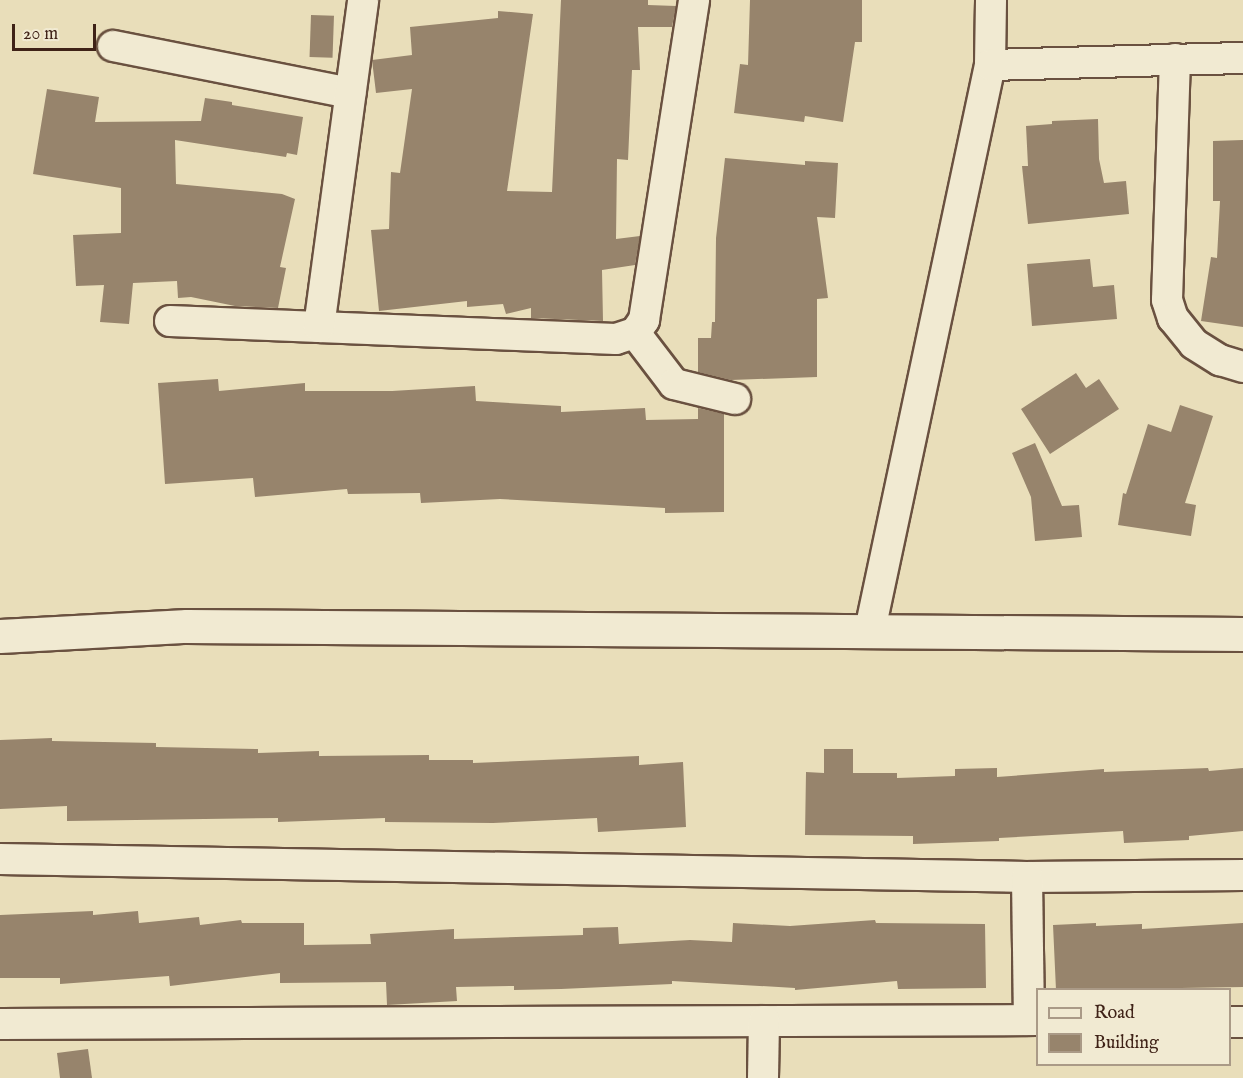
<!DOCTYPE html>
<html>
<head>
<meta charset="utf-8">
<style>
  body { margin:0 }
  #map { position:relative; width:1243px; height:1078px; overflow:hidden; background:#e9deba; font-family:"IM FELL English",serif }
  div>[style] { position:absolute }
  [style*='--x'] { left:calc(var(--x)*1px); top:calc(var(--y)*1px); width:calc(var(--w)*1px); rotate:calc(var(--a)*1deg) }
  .building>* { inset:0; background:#97846c; transform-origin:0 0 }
  .roads { filter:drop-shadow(2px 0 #6a5140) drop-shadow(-2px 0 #6a5140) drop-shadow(0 2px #6a5140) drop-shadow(0 -2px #6a5140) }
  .minor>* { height:30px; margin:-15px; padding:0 15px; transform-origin:15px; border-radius:15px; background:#f1ead2 }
  .tertiary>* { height:33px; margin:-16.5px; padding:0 16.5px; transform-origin:16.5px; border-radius:16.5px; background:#f1ead2 }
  span { translate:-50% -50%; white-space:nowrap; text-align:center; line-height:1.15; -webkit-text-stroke:4.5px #f1ead2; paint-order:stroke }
  .legend { position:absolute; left:1036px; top:988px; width:195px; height:78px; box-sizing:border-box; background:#f1ead2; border:2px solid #aa9a87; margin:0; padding:8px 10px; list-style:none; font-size:18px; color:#3f2217 }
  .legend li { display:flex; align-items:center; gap:12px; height:30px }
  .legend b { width:30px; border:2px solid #aa9a87 }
  .scale { position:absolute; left:12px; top:24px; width:84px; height:27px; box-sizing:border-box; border:3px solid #3f2217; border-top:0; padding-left:8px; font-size:18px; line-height:21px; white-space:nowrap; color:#3f2217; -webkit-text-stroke:4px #f1ead2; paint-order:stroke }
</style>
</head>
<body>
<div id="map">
  <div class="building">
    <div style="clip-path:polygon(561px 0,648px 0,648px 5px,676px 6px,672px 27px,638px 27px,640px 70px,632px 70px,628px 160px,617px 159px,616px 239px,640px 236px,635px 265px,602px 270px,603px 321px,531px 318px,531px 308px,506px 314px,503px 304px,467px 307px,467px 301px,379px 311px,371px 230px,389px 229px,391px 172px,400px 173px,412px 89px,376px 93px,372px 60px,412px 55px,410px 27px,498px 18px,498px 11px,533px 14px,507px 191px,552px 192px)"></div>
    <div style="clip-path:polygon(750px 0,862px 0,862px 42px,855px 42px,843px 122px,805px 116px,804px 122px,734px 113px,740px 64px,748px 65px)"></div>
    <div style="left:311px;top:15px;width:23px;height:42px;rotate:2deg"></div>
    <div style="clip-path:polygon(47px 89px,99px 97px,95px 122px,201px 121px,205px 98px,232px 102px,232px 105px,303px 117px,297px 155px,287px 153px,286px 157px,175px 140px,176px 184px,282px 194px,295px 199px,280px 267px,286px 268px,278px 308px,235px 306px,191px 297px,178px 298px,177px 281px,133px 283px,129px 324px,100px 322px,104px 285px,76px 286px,73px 235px,121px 233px,121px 188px,33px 174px)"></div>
    <div style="clip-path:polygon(1098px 119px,1099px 159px,1104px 183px,1126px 181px,1129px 214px,1028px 224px,1022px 166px,1028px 166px,1026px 126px,1052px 124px,1052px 121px)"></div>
    <div style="clip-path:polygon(1243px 140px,1243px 327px,1201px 321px,1211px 257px,1217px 258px,1220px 201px,1213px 201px,1213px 141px)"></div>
    <div style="clip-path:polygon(725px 158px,805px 165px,805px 161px,838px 163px,835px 218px,817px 217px,828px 298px,817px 299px,817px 377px,731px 380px,698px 372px,698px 338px,711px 338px,712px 322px,715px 322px,716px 238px)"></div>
    <div style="clip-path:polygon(1090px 259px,1093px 287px,1114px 285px,1117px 319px,1032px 326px,1027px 264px)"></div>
    <div style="clip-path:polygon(1076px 373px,1086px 388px,1099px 379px,1119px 409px,1050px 454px,1021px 409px)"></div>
    <div style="clip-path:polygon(218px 379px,219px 391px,305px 383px,305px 391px,392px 391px,475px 386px,476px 401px,561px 406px,561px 412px,645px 408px,646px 420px,698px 419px,698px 408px,724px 414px,724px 512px,665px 513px,665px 508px,500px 499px,421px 503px,420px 493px,348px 494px,347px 489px,255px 497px,253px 478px,165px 484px,158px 383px)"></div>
    <div style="clip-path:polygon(1180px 405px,1213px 416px,1185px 503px,1196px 505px,1191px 536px,1118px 525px,1123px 493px,1126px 494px,1148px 424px,1171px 432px)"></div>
    <div style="clip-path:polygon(1035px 443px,1062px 506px,1079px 505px,1082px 537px,1035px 541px,1031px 497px,1012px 453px)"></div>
    <div style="clip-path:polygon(52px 738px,52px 741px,156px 743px,156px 747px,258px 749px,258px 753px,319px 751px,319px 756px,429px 755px,429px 760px,473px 760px,473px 763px,639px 756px,639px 765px,683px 762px,686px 827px,598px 832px,597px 818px,493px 823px,385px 822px,385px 818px,278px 822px,278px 818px,67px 821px,67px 806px,0 809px,0 740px)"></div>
    <div style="clip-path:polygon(824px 749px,853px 749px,853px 773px,897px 773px,897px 778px,955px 776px,955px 769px,997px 768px,997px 777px,1104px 769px,1104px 772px,1208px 768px,1209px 771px,1243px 768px,1243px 831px,1189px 836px,1189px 840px,1124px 843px,1123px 831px,999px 838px,999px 841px,913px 844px,913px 836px,805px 835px,806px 772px,824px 773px)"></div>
    <div style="clip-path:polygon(93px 911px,93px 915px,138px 911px,139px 923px,199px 917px,200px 925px,241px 920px,242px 923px,304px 923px,304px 945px,371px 944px,370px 934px,454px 929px,454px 939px,583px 935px,583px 928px,618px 927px,619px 944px,690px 940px,732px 942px,733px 923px,790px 926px,875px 920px,876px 923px,985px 924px,986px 988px,898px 989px,897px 981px,795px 990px,795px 988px,672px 981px,672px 984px,561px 989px,514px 990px,514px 986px,456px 987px,457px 1001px,387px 1005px,386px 982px,280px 983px,280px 973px,170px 986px,169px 976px,60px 984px,60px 978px,0 978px,0 915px)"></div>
    <div style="clip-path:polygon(1096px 923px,1096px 926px,1142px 924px,1142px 929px,1243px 923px,1243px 987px,1056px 990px,1053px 925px)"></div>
    <div style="clip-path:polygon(88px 1049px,92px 1078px,60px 1078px,57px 1053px)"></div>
  </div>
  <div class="roads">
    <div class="minor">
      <div style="--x:113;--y:46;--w:242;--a:11.2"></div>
      <div style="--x:1175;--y:59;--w:241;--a:91.9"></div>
      <div style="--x:1167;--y:300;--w:19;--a:72"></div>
      <div style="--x:1173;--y:318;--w:33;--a:51"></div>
      <div style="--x:1194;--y:344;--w:31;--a:32"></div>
      <div style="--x:1220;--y:360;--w:24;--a:17"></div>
      <div style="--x:990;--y:65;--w:65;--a:-89.1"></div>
      <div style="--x:170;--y:321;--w:446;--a:2.3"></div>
      <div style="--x:616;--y:339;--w:20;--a:-18"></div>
      <div style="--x:635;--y:333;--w:16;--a:-55"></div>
      <div style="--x:644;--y:320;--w:324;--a:-81.1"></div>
      <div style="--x:319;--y:327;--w:330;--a:-82.3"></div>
      <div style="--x:635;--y:333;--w:64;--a:52.6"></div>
      <div style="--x:674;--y:384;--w:63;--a:13.8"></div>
      <div style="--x:870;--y:630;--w:578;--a:-78.01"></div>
      <div style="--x:990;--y:65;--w:253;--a:-1.6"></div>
      <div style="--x:0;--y:859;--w:1027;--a:1"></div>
      <div style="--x:1027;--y:877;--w:216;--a:-0.5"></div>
      <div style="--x:1027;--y:877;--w:143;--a:89.2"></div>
      <div style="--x:1230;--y:1022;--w:13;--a:0"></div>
      <div style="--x:0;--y:1024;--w:1038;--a:-0.22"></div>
      <div style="--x:763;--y:1078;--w:57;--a:-89"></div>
    </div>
    <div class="tertiary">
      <div style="--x:0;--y:636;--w:187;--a:-3.1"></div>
      <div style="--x:187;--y:626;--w:1056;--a:0.43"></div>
    </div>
  </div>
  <ul class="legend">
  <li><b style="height:8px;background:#f1ead2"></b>Road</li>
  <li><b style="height:16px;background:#97846c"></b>Building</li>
  </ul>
  <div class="scale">20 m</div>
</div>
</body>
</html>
